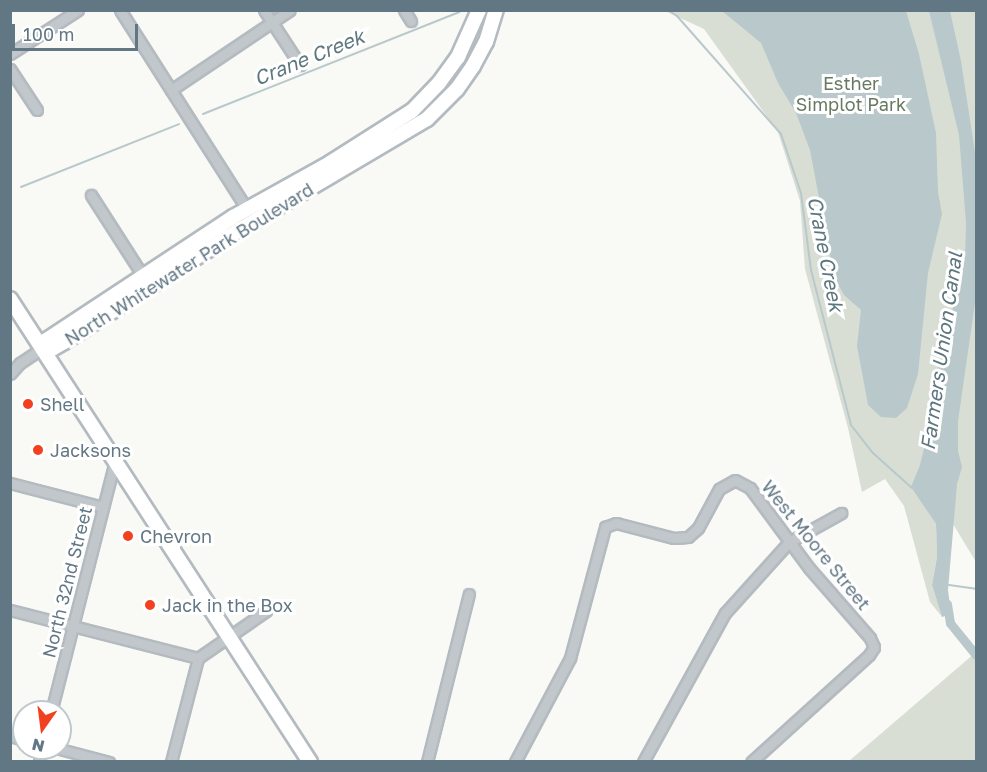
<!DOCTYPE html>
<html>
<head>
<meta charset="utf-8">
<style>
  body { margin:0 }
  #map { position:relative; width:987px; height:772px; overflow:hidden; background:#f9f9f6; font-family:"Golos Text",sans-serif }
  div>[style] { position:absolute }
  [style*='--x'] { left:calc(var(--x)*1px); top:calc(var(--y)*1px); width:calc(var(--w)*1px); rotate:calc(var(--a)*1deg) }
  .green>* { inset:0; background:#d9ded5 }
  .water>* { inset:0; background:#b8c8cb }
  .stream>* { height:2px; margin:-1px; padding:0 1px; transform-origin:1px; border-radius:1px; background:#b8c8cb }
  .canal>* { height:9px; margin:-4.5px; padding:0 4.5px; transform-origin:4.5px; border-radius:4.5px; background:#b8c8cb }
  .roads { filter:drop-shadow(2px 0 #b4bbc0) drop-shadow(-2px 0 #b4bbc0) drop-shadow(0 2px #b4bbc0) drop-shadow(0 -2px #b4bbc0) }
  .street>* { height:9px; margin:-4.5px; padding:0 4.5px; transform-origin:4.5px; border-radius:4.5px; background:#c2c7cb }
  .secondary>* { height:14px; margin:-7px; padding:0 7px; transform-origin:7px; border-radius:7px; background:#fff }
  .dots>* { width:16px; height:16px; translate:-50% -50%; box-sizing:border-box; border:3px solid #fff; border-radius:50% }
  span { translate:-50% -50%; white-space:nowrap; text-align:center; line-height:1.15; -webkit-text-stroke:6px #fff; paint-order:stroke }
  .park-label { font-size:18px; color:#677a61 }
  .street-label { font-size:18px; color:#627784 }
  .poi-label { font-size:18px; color:#627784 }
  .left { translate:0 -50%; text-align:left }
  .water-label { font-size:20px; color:#5d777e; font-style:italic }
  .frame { position:absolute; inset:0; border:12px solid #627784; pointer-events:none }
  .north { position:absolute; left:12px; top:700px; width:60px; height:60px; box-sizing:border-box; background:#fff; border:2px solid #c0c9ce; border-radius:50%; rotate:194deg; font-size:16px; font-weight:700; line-height:24px; text-align:center; color:#627784 }
  .north::after { content:''; display:block; margin:auto; width:21px; height:27px; background:#f1411e; clip-path:polygon(50% 0,100% 100%,50% 72%,0 100%) }
  .scale { position:absolute; left:12px; top:24px; width:126px; height:27px; box-sizing:border-box; border:3px solid #627784; border-top:0; padding-left:8px; font-size:18px; line-height:21px; white-space:nowrap; color:#627784; -webkit-text-stroke:4px #fff; paint-order:stroke }
</style>
</head>
<body>
<div id="map">
  <div class="green">
    <div style="clip-path:polygon(665px 11px,976px 11px,976px 562px,953px 524px,955px 501px,923px 504px,936px 524px,937px 557px,932px 585px,942px 617px,930px 602px,904px 506px,885px 479px,862px 492px,848px 428px,805px 269px,800px 201px,778px 132px,704px 29px)"></div>
    <div style="clip-path:polygon(976px 652px,976px 761px,849px 761px,968px 659px)"></div>
  </div>
  <div class="water">
    <div style="clip-path:polygon(722px 11px,906px 11px,919px 54px,936px 133px,938px 192px,942px 214px,928px 273px,918px 374px,907px 408px,896px 418px,881px 417px,868px 405px,857px 346px,861px 310px,844px 295px,834px 277px,810px 150px,796px 113px,778px 83px,761px 43px)"></div>
    <div style="clip-path:polygon(929px 11px,950px 11px,961px 61px,976px 159px,976px 296px,958px 421px,958px 451px,962px 467px,957px 484px,948px 590px,951px 614px,942px 617px,932px 585px,937px 557px,936px 524px,911px 487px,920px 465px,930px 424px,934px 384px,965px 259px,966px 223px,959px 135px)"></div>
  </div>
  <div class="stream">
    <div style="--x:668;--y:10;--w:11;--a:34"></div>
    <div style="--x:677;--y:16;--w:157;--a:48.6"></div>
    <div style="--x:781;--y:134;--w:62;--a:71.3"></div>
    <div style="--x:801;--y:193;--w:78;--a:82.6"></div>
    <div style="--x:811;--y:270;--w:160;--a:75.5"></div>
    <div style="--x:851;--y:425;--w:36;--a:52"></div>
    <div style="--x:873;--y:453;--w:52;--a:41.9"></div>
    <div style="--x:203;--y:114;--w:276;--a:-21.7"></div>
    <div style="--x:21;--y:187;--w:170;--a:-21.7"></div>
    <div style="--x:949;--y:585;--w:27;--a:8"></div>
  </div>
  <div class="canal">
    <div style="--x:947;--y:604;--w:19;--a:81"></div>
    <div style="--x:950;--y:623;--w:41;--a:50.9"></div>
  </div>
  <div class="roads">
    <div class="street">
      <div style="--x:120;--y:10;--w:236;--a:57.5"></div>
      <div style="--x:264;--y:10;--w:66;--a:56.8"></div>
      <div style="--x:404;--y:10;--w:13;--a:58"></div>
      <div style="--x:10;--y:54;--w:81;--a:-32.9"></div>
      <div style="--x:10;--y:69;--w:49;--a:56.6"></div>
      <div style="--x:171;--y:90;--w:143;--a:-33.9"></div>
      <div style="--x:91;--y:195;--w:96;--a:57.3"></div>
      <div style="--x:10;--y:374;--w:15;--a:-48"></div>
      <div style="--x:20;--y:363;--w:27;--a:-34"></div>
      <div style="--x:10;--y:483;--w:96;--a:14.5"></div>
      <div style="--x:10;--y:610;--w:194;--a:14.3"></div>
      <div style="--x:51;--y:712;--w:259;--a:-75.7"></div>
      <div style="--x:10;--y:736;--w:15;--a:16"></div>
      <div style="--x:56;--y:748;--w:55;--a:14.8"></div>
      <div style="--x:39;--y:762;--w:14;--a:-78"></div>
      <div style="--x:171;--y:762;--w:107;--a:-75.4"></div>
      <div style="--x:198;--y:658;--w:83;--a:-34.7"></div>
      <div style="--x:427;--y:762;--w:173;--a:-76"></div>
      <div style="--x:515;--y:762;--w:118;--a:-62.1"></div>
      <div style="--x:570;--y:658;--w:136;--a:-75"></div>
      <div style="--x:605;--y:527;--w:12;--a:-20"></div>
      <div style="--x:616;--y:523;--w:60;--a:14.5"></div>
      <div style="--x:674;--y:538;--w:14;--a:-4"></div>
      <div style="--x:688;--y:537;--w:13;--a:-42"></div>
      <div style="--x:698;--y:528;--w:44;--a:-61.7"></div>
      <div style="--x:719;--y:489;--w:18;--a:-29"></div>
      <div style="--x:735;--y:480;--w:17;--a:28"></div>
      <div style="--x:750;--y:488;--w:99;--a:53.6"></div>
      <div style="--x:809;--y:568;--w:93;--a:48.9"></div>
      <div style="--x:870;--y:638;--w:10;--a:66"></div>
      <div style="--x:874;--y:647;--w:9;--a:122"></div>
      <div style="--x:869;--y:655;--w:159;--a:137.8"></div>
      <div style="--x:643;--y:762;--w:170;--a:-61.2"></div>
      <div style="--x:725;--y:613;--w:96;--a:-48"></div>
      <div style="--x:789;--y:542;--w:60;--a:-29.1"></div>
    </div>
    <div class="secondary">
      <div style="--x:10;--y:299;--w:552;--a:57.06"></div>
      <div style="--x:42;--y:348;--w:10;--a:6"></div>
      <div style="--x:52;--y:349;--w:14;--a:-30"></div>
      <div style="--x:64;--y:342;--w:210;--a:-32.6"></div>
      <div style="--x:241;--y:229;--w:216;--a:-30.6"></div>
      <div style="--x:427;--y:119;--w:42;--a:-45"></div>
      <div style="--x:457;--y:89;--w:28;--a:-55"></div>
      <div style="--x:473;--y:66;--w:27;--a:-62"></div>
      <div style="--x:486;--y:42;--w:34;--a:-73"></div>
      <div style="--x:42;--y:348;--w:8;--a:-67"></div>
      <div style="--x:45;--y:341;--w:225;--a:-33.4"></div>
      <div style="--x:233;--y:217;--w:111;--a:-29.1"></div>
      <div style="--x:330;--y:163;--w:97;--a:-32.4"></div>
      <div style="--x:412;--y:111;--w:39;--a:-46"></div>
      <div style="--x:439;--y:83;--w:32;--a:-54"></div>
      <div style="--x:458;--y:57;--w:51;--a:-65.9"></div>
    </div>
  </div>
  <div class="dots">
    <div style="left:28px;top:404px;background:#f1411e"></div>
    <div style="left:38px;top:450px;background:#f1411e"></div>
    <div style="left:128px;top:536px;background:#f1411e"></div>
    <div style="left:150px;top:605px;background:#f1411e"></div>
  </div>
  <div class="park-label">
    <span style="left:851px;top:94px">Esther<br>Simplot Park</span>
  </div>
  <div class="street-label">
    <span style="left:189px;top:264px;rotate:-32deg">North Whitewater Park Boulevard</span>
    <span style="left:816px;top:545px;rotate:51deg">West Moore Street</span>
    <span style="left:67px;top:582px;rotate:-76deg">North 32nd Street</span>
  </div>
  <div class="poi-label">
    <span class="left" style="left:40px;top:404px">Shell</span>
    <span class="left" style="left:50px;top:450px">Jacksons</span>
    <span class="left" style="left:140px;top:536px">Chevron</span>
    <span class="left" style="left:162px;top:605px">Jack in the Box</span>
  </div>
  <div class="water-label">
    <span style="left:309px;top:57px;rotate:-22deg">Crane Creek</span>
    <span style="left:826px;top:254px;rotate:79deg">Crane Creek</span>
    <span style="left:941px;top:351px;rotate:-82deg">Farmers Union Canal</span>
  </div>
  <div class="frame"></div>
  <div class="north">N</div>
  <div class="scale">100 m</div>
</div>
</body>
</html>
